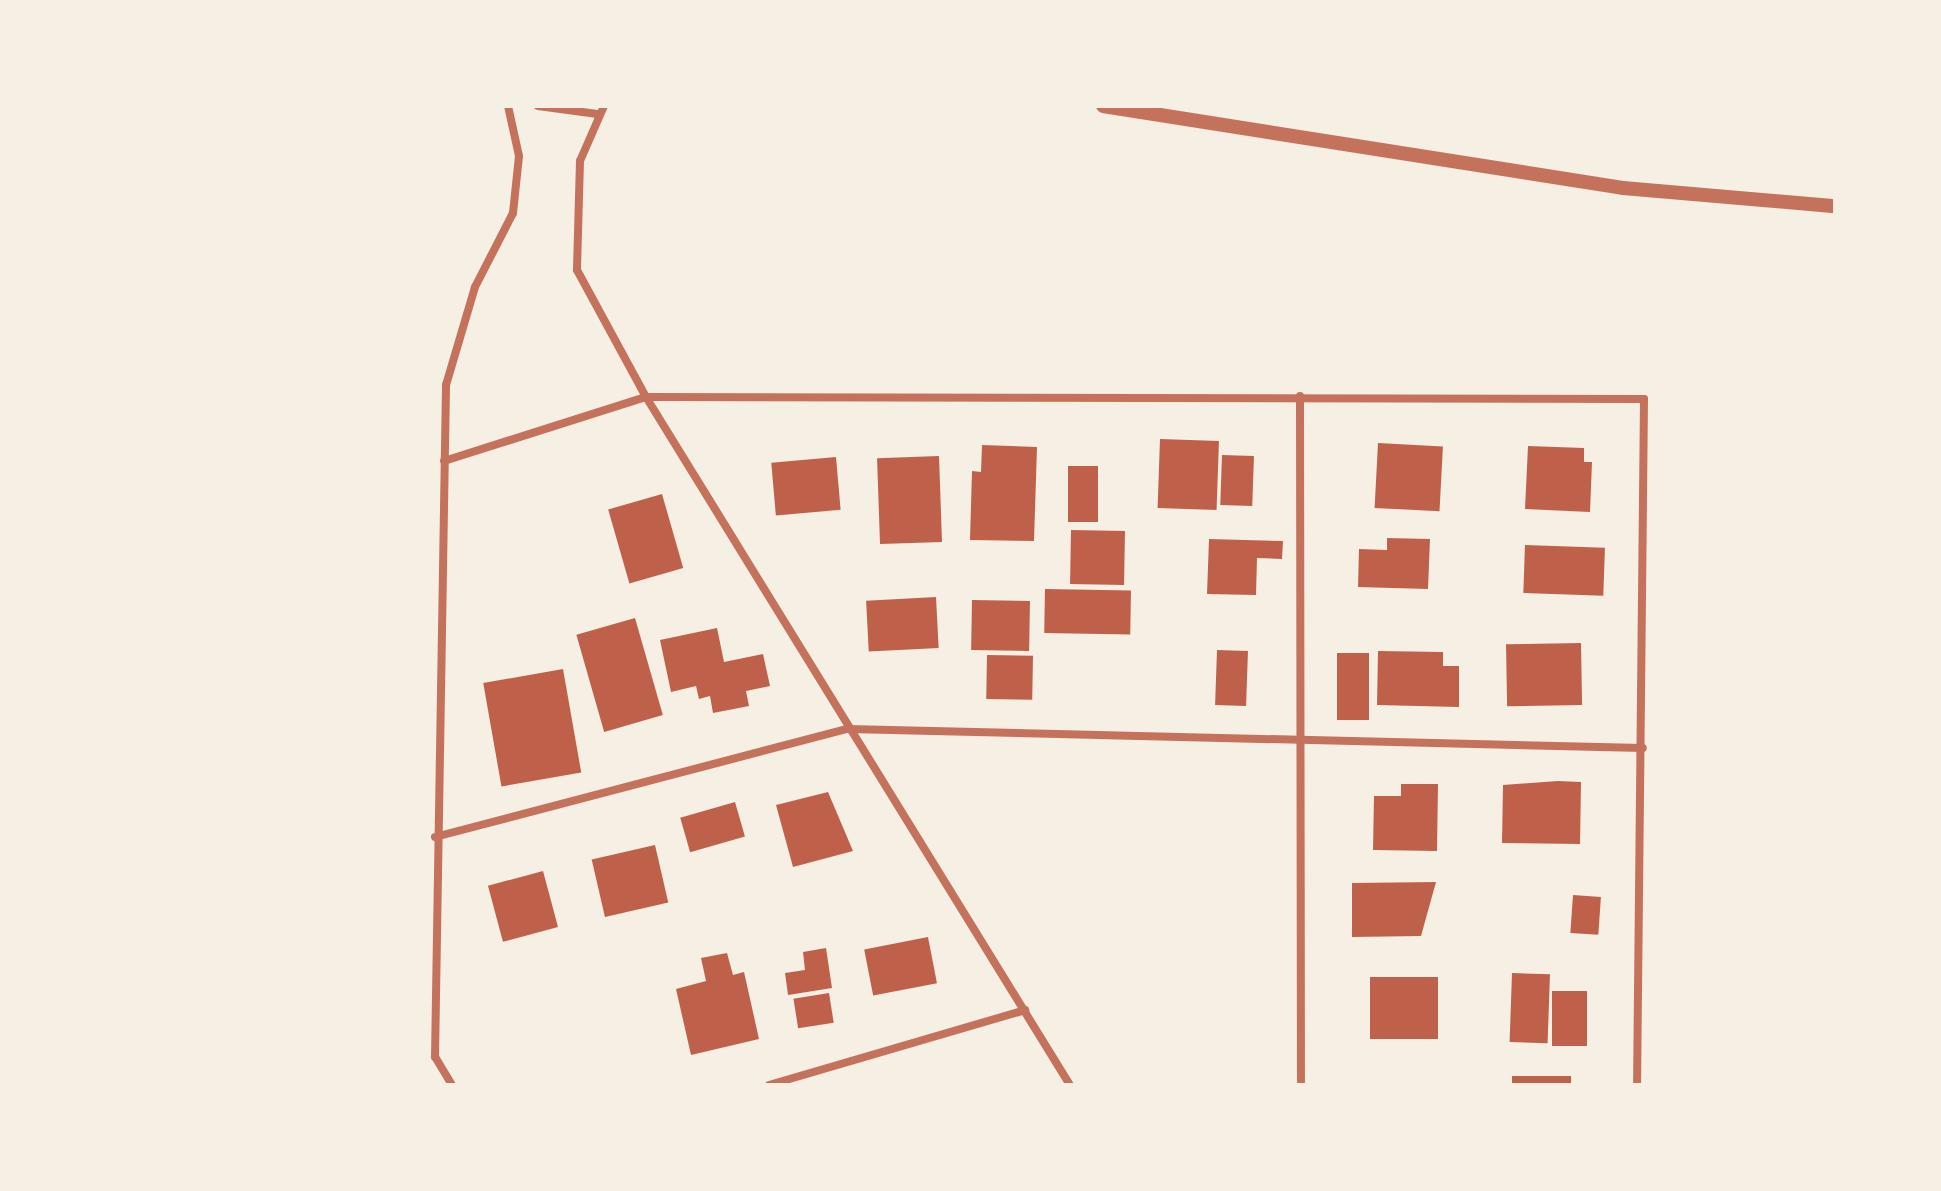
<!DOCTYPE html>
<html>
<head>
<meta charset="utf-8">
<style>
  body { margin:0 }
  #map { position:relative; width:1941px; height:1191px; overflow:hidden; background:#f6efe4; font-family:"Fira Sans",sans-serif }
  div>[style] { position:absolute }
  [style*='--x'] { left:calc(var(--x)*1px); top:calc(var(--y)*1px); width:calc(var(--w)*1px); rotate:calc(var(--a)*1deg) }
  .building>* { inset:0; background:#bf614a; transform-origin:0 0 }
  .minor>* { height:8px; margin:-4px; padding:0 4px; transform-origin:4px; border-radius:4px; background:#c5725c }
  .tertiary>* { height:14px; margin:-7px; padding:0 7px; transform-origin:7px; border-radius:7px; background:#c5725c }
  span { translate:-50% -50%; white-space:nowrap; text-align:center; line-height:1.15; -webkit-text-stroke:6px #f6efe4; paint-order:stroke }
  .frame { position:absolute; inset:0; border:108px solid #f6efe4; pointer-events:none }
</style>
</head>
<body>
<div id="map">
  <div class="building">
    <div style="left:1160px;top:439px;width:59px;height:69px;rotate:2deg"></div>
    <div style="left:1378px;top:443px;width:65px;height:65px;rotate:3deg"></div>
    <div style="clip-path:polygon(982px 445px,1037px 447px,1034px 541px,970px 540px,972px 471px,981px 472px)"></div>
    <div style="clip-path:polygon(1528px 446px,1584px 448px,1584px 462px,1592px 462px,1590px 512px,1525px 509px)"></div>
    <div style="left:1222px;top:455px;width:32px;height:50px;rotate:2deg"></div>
    <div style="left:939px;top:456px;width:86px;height:62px;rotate:88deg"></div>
    <div style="left:836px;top:457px;width:53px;height:65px;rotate:85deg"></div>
    <div style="left:1068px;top:466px;width:30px;height:56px"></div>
    <div style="left:662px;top:494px;width:77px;height:56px;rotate:74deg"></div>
    <div style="left:1071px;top:530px;width:54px;height:54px;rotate:1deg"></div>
    <div style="clip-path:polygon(1387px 538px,1430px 539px,1428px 589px,1358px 587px,1359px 549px,1387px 550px)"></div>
    <div style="clip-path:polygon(1209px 539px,1283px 541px,1282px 559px,1257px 558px,1256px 595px,1207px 594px)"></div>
    <div style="left:1525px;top:545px;width:80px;height:48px;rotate:2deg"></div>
    <div style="left:1045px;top:589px;width:86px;height:44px;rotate:1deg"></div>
    <div style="left:936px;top:597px;width:51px;height:70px;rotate:87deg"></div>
    <div style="left:972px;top:600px;width:58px;height:50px;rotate:1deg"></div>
    <div style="left:635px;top:618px;width:101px;height:61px;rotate:74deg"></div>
    <div style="clip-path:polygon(717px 628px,724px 662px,763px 654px,770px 686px,746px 691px,749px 706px,713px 713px,710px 696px,699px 699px,696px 686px,671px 692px,660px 640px)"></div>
    <div style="left:1581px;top:643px;width:62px;height:75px;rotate:89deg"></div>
    <div style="left:1217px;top:650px;width:31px;height:55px;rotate:2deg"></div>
    <div style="clip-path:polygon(1378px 651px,1443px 652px,1443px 666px,1459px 666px,1459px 707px,1377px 705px)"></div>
    <div style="left:1337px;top:653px;width:32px;height:67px"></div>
    <div style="left:987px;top:655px;width:46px;height:44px;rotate:1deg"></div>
    <div style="left:563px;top:669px;width:105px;height:81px;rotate:80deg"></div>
    <div style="clip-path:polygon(1558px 781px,1581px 782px,1580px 844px,1502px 843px,1503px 785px)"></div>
    <div style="clip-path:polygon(1401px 784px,1438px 784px,1437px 851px,1373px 850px,1374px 796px,1401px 796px)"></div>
    <div style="clip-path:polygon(828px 792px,853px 851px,793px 867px,776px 805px)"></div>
    <div style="left:735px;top:802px;width:36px;height:57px;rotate:74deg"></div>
    <div style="left:655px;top:845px;width:59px;height:65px;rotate:77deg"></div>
    <div style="left:543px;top:871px;width:58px;height:57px;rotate:75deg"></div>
    <div style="clip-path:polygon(1436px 882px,1421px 936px,1352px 937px,1352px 883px)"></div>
    <div style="left:1573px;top:895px;width:28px;height:38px;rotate:4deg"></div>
    <div style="left:928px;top:937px;width:47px;height:65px;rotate:79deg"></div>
    <div style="clip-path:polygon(826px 948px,832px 988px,788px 995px,785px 973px,805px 970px,803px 952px)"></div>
    <div style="clip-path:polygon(727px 953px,733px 975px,744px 972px,759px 1039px,691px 1055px,676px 989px,706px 981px,701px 958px)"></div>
    <div style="left:1512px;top:973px;width:38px;height:69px;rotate:2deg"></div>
    <div style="left:1438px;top:977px;width:62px;height:68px;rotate:90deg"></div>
    <div style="left:1552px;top:991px;width:35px;height:55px"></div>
    <div style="left:829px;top:993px;width:30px;height:36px;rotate:81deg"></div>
    <div style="left:1512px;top:1076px;width:59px;height:9px"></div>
  </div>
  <div class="minor">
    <div style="--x:538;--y:106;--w:60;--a:7.7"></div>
    <div style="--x:604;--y:106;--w:60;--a:113.6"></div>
    <div style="--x:580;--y:161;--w:109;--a:91.6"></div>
    <div style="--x:577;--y:270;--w:145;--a:61.5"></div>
    <div style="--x:646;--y:397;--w:808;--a:58.36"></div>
    <div style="--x:1300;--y:396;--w:689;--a:89.92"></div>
    <div style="--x:444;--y:461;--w:212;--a:-17.6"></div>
    <div style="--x:646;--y:397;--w:998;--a:0.11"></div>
    <div style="--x:1644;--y:399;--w:686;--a:90.58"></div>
    <div style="--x:435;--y:837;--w:427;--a:-14.7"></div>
    <div style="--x:848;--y:729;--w:795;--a:1.37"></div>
    <div style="--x:452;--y:1085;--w:33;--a:-121"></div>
    <div style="--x:435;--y:1057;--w:672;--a:-89.06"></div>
    <div style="--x:446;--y:385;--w:102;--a:-73.5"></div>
    <div style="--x:475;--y:287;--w:83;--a:-62.8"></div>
    <div style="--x:513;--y:213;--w:57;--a:-84"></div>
    <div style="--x:519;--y:156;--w:51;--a:-102.4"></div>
    <div style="--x:769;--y:1085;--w:267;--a:-16.3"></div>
  </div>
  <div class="tertiary">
    <div style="--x:1103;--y:106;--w:526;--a:8.96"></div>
    <div style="--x:1623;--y:188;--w:213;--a:4.9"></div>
  </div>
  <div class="frame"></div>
</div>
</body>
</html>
